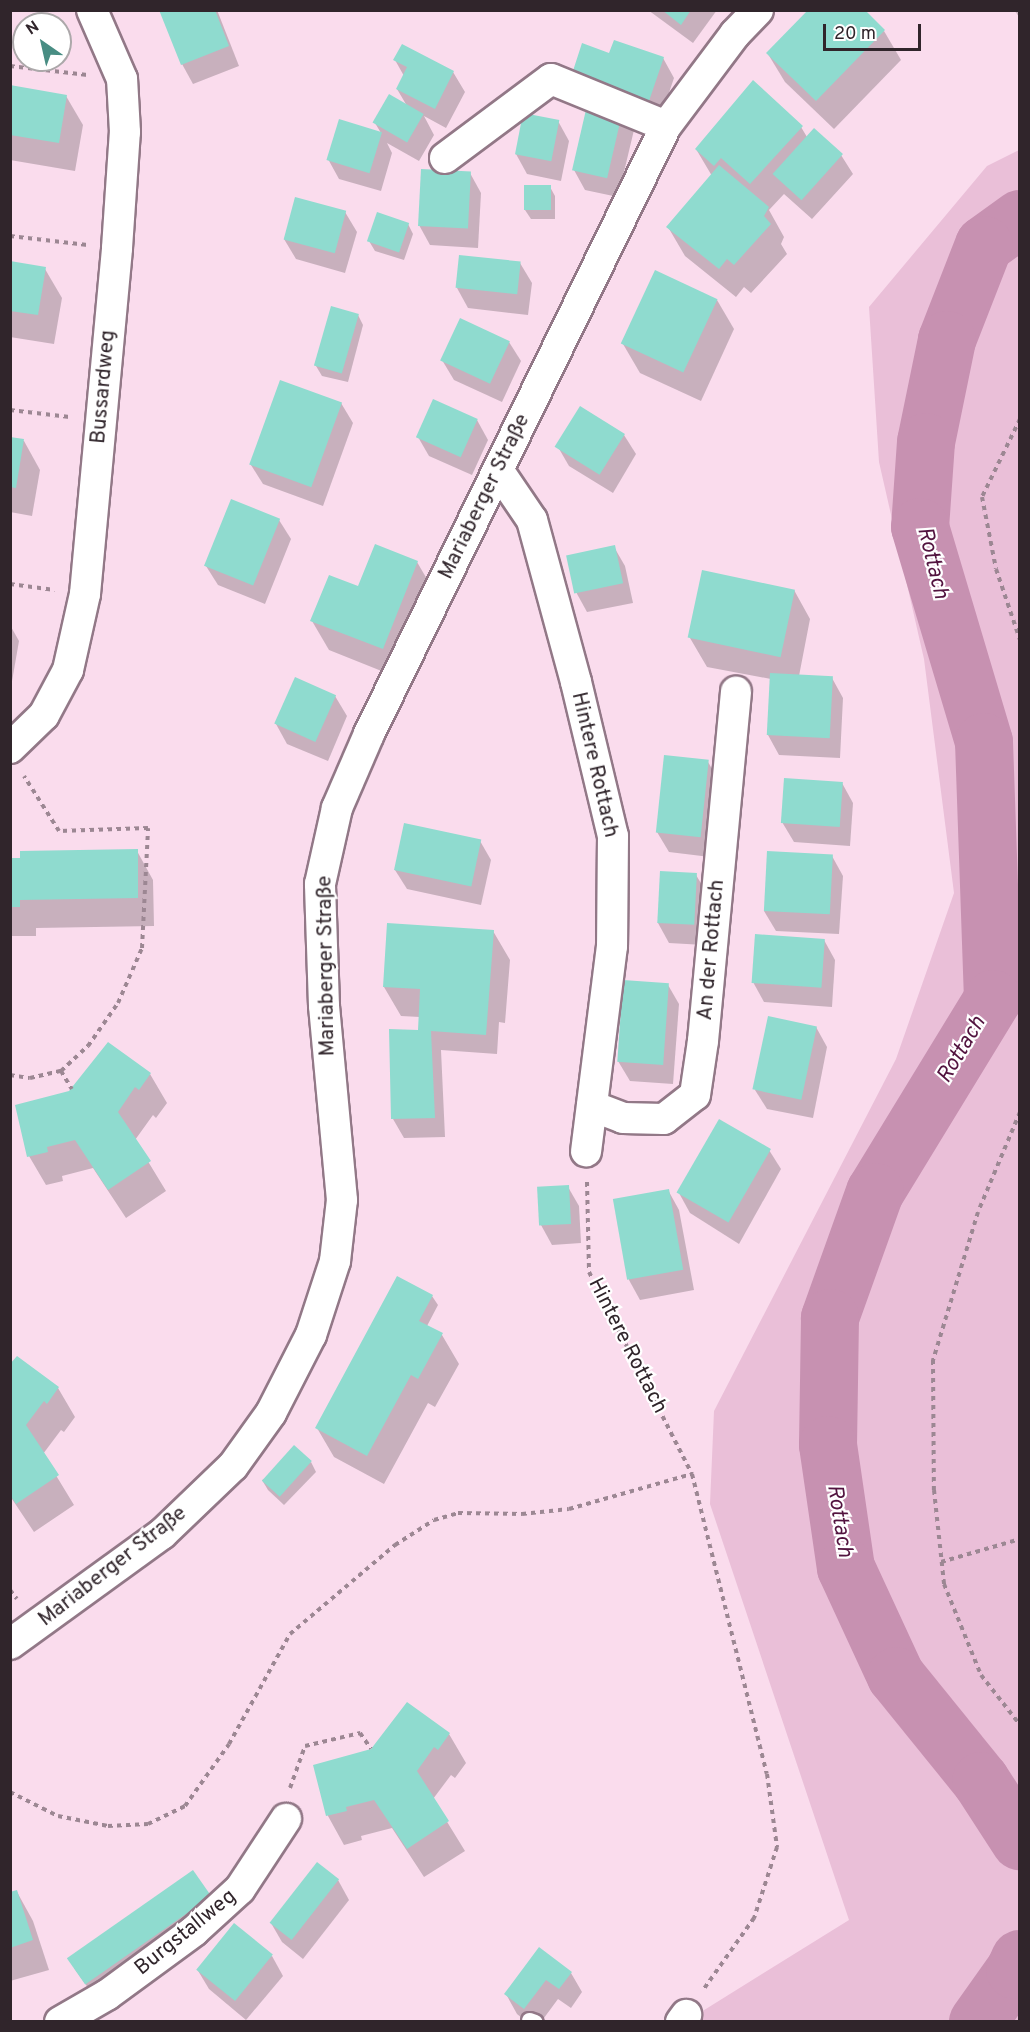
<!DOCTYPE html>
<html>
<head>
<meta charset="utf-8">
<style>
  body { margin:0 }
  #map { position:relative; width:1030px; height:2032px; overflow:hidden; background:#fadced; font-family:Overpass,sans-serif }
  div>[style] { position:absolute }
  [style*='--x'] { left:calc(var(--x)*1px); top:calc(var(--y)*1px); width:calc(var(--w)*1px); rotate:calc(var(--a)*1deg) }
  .green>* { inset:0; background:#eabfd8 }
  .shadow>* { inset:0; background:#0003 }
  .river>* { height:58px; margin:-29px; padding:0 29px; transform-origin:29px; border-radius:29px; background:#c791b1 }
  .building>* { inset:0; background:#8fdbcf; transform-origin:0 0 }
  .path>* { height:4px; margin-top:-2px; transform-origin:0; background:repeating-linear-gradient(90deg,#9c8793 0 4.5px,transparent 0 9px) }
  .roads { filter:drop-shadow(2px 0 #927887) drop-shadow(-2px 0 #927887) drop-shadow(0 2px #927887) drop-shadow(0 -2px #927887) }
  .lane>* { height:15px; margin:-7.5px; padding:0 7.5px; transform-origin:7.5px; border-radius:7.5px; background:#fff }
  .street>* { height:30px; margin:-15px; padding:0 15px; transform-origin:15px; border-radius:15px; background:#fff }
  span { translate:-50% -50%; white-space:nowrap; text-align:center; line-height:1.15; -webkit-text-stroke:4.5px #fff; paint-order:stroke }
  .street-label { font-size:21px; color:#30252b }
  .water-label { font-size:22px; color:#52133f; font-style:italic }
  .frame { position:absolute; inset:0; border:12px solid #30252b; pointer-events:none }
  .north { position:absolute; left:12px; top:12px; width:60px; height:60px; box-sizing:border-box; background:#fff; border:2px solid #aca8aa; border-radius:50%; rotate:326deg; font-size:16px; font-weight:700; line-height:24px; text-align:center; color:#30252b }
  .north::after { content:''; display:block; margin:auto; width:21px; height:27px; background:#488d83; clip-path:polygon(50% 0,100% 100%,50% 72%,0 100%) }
  .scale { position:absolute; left:823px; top:24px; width:98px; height:27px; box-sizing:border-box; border:3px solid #30252b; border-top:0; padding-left:8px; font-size:18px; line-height:21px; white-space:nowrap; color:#30252b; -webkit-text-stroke:4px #fff; paint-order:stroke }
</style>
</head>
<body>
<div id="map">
  <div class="green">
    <div style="clip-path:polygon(1019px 150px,1019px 2021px,685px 2022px,849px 1920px,710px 1504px,714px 1411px,896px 1059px,954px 893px,924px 659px,879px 462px,869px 307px,987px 166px)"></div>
  </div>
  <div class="shadow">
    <div style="clip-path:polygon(161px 10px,217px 10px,239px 66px,193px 84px,182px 64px)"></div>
    <div style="clip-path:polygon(648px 10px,717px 10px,693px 43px)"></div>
    <div style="clip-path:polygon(1014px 10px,1020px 10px,1020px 18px)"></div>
    <div style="clip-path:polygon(884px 31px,901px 60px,834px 129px,785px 82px,768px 54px)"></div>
    <div style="clip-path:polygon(610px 55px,663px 58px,674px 78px,659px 122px,622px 110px,634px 130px,618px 197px,585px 190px,574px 170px)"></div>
    <div style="clip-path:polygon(395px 60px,453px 72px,465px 92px,446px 128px,424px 116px,434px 135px,419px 161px,387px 143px,392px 153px,381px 191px,339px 179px,328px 159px,381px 133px,375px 123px,407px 106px,397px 89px,404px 76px)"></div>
    <div style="clip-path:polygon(10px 87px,66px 96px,83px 125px,75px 171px,10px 160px)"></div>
    <div style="clip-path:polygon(558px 121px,569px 141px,561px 181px,527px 174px,516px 154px)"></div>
    <div style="clip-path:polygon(801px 127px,807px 137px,841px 155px,853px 174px,812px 219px,784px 194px,769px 210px,784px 237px,781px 244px,787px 254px,751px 293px,744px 287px,736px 297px,685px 256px,668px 227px,712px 176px,696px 149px)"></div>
    <div style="clip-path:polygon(470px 173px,481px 193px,478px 248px,430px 245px,419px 225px)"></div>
    <div style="clip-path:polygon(550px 187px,555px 196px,555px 219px,531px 219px,525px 210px)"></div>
    <div style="clip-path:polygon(345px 212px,357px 232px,345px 273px,296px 259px,284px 239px)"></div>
    <div style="clip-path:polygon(408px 224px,413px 234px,404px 260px,375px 251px,369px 241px)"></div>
    <div style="clip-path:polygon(10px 263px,45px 269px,62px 298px,54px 344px,10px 337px)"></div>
    <div style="clip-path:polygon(520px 263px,532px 283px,528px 315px,468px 308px,457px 288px)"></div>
    <div style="clip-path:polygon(717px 300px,734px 329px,701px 401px,640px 373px,623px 344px)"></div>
    <div style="clip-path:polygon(358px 315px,363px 325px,348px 382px,322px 376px,316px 366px)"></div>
    <div style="clip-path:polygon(509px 342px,521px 361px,502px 402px,454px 380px,442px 360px)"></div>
    <div style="clip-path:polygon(341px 403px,353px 423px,323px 506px,263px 484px,251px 465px)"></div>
    <div style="clip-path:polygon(477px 420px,488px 440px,472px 475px,429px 456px,418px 437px)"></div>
    <div style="clip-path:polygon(624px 435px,636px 454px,613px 493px,569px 466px,558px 447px)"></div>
    <div style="clip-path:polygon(10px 439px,24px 441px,40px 470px,32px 516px,10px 512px)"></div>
    <div style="clip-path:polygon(279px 520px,291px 539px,265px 604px,218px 585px,206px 566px)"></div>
    <div style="clip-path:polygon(614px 547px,625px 566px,633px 603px,587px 612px,576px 592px)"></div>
    <div style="clip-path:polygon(417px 562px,434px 591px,399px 678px,329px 650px,312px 621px,359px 588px)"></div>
    <div style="clip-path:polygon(794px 590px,810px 619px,799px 676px,832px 678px,843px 698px,840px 758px,779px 755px,768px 735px,771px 679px,707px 667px,690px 638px)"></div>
    <div style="clip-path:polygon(10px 625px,19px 641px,11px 687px,10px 687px)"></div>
    <div style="clip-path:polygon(335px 696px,347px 716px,328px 761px,287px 744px,276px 724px)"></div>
    <div style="clip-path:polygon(708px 762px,719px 781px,710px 857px,669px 852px,657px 832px)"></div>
    <div style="clip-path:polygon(842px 783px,853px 803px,850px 846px,794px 842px,782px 822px)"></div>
    <div style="clip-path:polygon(480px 841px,491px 860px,481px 905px,407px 889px,395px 870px)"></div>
    <div style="clip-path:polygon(137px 851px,153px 880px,154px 926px,36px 928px,36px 936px,10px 936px,10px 860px)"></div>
    <div style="clip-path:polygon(832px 856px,843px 876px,839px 934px,776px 931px,764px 911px)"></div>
    <div style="clip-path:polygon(696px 875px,708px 895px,704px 945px,669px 943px,658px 923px)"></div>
    <div style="clip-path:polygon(493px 931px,510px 960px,505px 1023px,499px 1022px,497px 1054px,441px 1050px,445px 1137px,404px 1138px,393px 1119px,419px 1032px,420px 1017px,401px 1016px,384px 987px)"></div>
    <div style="clip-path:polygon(824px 940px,835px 960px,832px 1007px,764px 1002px,753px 982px)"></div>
    <div style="clip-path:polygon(668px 985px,679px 1004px,673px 1084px,630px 1081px,618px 1061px)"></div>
    <div style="clip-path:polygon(816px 1027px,827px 1047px,813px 1118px,767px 1109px,755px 1090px)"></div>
    <div style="clip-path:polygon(150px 1074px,167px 1103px,156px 1118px,153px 1115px,135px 1140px,166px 1191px,126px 1218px,93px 1168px,62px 1176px,63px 1181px,46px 1185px,29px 1156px)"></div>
    <div style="clip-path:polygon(769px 1150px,781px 1169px,739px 1244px,690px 1213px,679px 1193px)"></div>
    <div style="clip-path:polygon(568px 1187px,579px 1206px,581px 1243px,552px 1245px,541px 1225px)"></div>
    <div style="clip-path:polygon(668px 1190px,679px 1210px,694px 1290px,640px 1300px,629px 1280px,614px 1200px)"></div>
    <div style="clip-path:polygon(432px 1296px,438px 1305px,427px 1326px,442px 1335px,459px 1364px,435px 1407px,428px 1403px,384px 1484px,334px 1457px,317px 1428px)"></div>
    <div style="clip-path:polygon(10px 1366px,58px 1388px,75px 1417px,64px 1432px,61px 1430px,43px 1454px,74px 1505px,34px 1532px,10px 1496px)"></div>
    <div style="clip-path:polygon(311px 1462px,316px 1472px,284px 1505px,268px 1490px,262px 1480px)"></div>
    <div style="clip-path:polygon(408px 1704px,449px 1734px,466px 1763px,455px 1778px,451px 1775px,433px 1799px,465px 1851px,424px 1877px,392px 1828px,361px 1836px,362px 1840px,344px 1845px,328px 1816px,315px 1766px,372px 1751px)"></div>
    <div style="clip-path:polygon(193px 1872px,216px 1907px,91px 1992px,74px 1968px)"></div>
    <div style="clip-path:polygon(338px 1880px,349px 1900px,303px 1959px,282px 1942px,271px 1923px)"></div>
    <div style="clip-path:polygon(17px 1892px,33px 1921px,49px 1970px,10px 1981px,10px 1894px)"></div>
    <div style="clip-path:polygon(539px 1949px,571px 1973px,582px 1992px,571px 2008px,558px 1999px,541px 2022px,527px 2022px,517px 2014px,506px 1994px)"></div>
    <div style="clip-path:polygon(272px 1956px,283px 1976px,246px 2020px,209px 1989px,197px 1969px)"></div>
  </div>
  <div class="river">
    <div style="--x:1020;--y:219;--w:44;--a:144.2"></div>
    <div style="--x:984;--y:245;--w:102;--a:111.3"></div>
    <div style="--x:947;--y:340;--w:104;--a:101.6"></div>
    <div style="--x:926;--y:442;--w:85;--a:94"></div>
    <div style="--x:920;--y:527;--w:224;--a:73.4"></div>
    <div style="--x:984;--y:742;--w:257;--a:88"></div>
    <div style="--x:993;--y:999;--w:226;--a:121.4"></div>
    <div style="--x:875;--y:1192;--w:134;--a:109.7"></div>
    <div style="--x:830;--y:1318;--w:127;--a:90.9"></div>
    <div style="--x:828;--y:1445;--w:124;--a:81.7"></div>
    <div style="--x:846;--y:1568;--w:119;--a:65.2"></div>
    <div style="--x:896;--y:1676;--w:135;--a:51"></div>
    <div style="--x:981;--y:1781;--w:72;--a:57"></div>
    <div style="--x:978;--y:2022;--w:64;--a:-54.6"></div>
    <div style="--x:1015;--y:1970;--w:12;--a:-66"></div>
  </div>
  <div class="building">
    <div style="clip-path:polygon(159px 10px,215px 10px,229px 46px,181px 65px)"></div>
    <div style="clip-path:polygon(662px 10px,691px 10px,681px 25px)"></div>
    <div style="clip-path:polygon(808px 10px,865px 10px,885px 30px,816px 101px,766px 53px)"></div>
    <div style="clip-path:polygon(614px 40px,664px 57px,648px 104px,571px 77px,582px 43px,609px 53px)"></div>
    <div style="clip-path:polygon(402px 44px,454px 71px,435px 109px,396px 89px,407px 67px,393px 60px)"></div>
    <div style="clip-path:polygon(753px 80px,803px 126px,750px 184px,721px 158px,714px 166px,695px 149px)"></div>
    <div style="clip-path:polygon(10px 85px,67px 95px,59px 143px,10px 135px)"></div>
    <div style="left:389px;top:94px;width:40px;height:33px;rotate:30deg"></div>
    <div style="left:588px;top:101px;width:36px;height:71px;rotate:13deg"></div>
    <div style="left:523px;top:113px;width:37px;height:42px;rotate:11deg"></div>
    <div style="left:339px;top:119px;width:45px;height:43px;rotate:17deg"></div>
    <div style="left:814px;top:128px;width:39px;height:62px;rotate:42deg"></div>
    <div style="clip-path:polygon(719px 165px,769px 207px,764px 216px,771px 224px,734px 265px,727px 259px,719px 269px,666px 227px)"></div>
    <div style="left:421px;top:169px;width:50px;height:57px;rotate:3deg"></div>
    <div style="left:524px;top:185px;width:27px;height:25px"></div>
    <div style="left:295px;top:197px;width:53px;height:44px;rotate:15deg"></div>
    <div style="left:377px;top:212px;width:34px;height:31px;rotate:19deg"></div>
    <div style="left:459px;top:255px;width:62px;height:33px;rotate:6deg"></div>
    <div style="clip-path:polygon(10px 261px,46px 267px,38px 315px,10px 311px)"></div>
    <div style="left:655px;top:270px;width:69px;height:81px;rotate:25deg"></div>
    <div style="left:331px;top:306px;width:29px;height:62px;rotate:16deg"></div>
    <div style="left:460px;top:318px;width:55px;height:47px;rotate:25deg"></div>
    <div style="left:280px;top:380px;width:66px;height:90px;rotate:20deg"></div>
    <div style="left:433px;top:399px;width:49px;height:42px;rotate:24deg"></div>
    <div style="left:580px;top:406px;width:53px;height:48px;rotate:32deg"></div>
    <div style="clip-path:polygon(10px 437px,24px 439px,16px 488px,10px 487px)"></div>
    <div style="left:231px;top:499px;width:53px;height:72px;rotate:22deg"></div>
    <div style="clip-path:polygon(375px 544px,418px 561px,383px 649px,310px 621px,329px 575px,358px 586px)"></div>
    <div style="left:615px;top:545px;width:39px;height:50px;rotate:78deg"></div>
    <div style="left:702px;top:570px;width:95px;height:69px;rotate:12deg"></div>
    <div style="left:770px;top:673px;width:63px;height:62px;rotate:3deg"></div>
    <div style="left:295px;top:677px;width:45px;height:51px;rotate:24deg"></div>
    <div style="left:664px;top:755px;width:45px;height:78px;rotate:6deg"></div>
    <div style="left:784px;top:778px;width:59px;height:45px;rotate:4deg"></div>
    <div style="left:404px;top:823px;width:79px;height:48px;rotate:12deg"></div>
    <div style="clip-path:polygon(138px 849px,138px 898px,20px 900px,20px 907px,10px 907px,10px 858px,20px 858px,20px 851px)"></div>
    <div style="left:767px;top:851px;width:66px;height:60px;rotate:3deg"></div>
    <div style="left:660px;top:871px;width:37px;height:52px;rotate:3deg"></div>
    <div style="clip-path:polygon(387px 923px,494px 930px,486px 1035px,431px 1031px,435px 1118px,391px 1119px,389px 1029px,418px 1030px,420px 989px,383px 987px)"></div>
    <div style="left:755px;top:934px;width:70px;height:49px;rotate:4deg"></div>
    <div style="left:623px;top:980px;width:46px;height:82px;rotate:4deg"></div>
    <div style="left:768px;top:1016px;width:50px;height:75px;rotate:12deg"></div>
    <div style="clip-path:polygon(108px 1042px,151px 1073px,139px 1090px,135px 1087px,118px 1112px,151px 1161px,108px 1190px,75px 1140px,47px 1147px,48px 1152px,27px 1157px,15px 1105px,69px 1091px)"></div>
    <div style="left:719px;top:1119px;width:60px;height:85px;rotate:30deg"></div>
    <div style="left:569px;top:1185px;width:39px;height:32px;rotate:87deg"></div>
    <div style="left:669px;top:1189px;width:82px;height:57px;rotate:80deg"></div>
    <div style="clip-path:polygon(397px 1276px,433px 1295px,419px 1321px,443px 1333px,418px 1379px,411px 1375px,367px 1456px,315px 1428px)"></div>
    <div style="clip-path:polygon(17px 1356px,59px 1387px,47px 1404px,44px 1401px,26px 1425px,59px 1475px,16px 1504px,10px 1495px,10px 1364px)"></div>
    <div style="left:294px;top:1445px;width:24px;height:48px;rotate:42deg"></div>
    <div style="clip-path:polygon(407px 1702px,450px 1733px,438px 1750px,434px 1747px,417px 1771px,449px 1821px,407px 1849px,374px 1800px,346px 1807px,347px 1811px,326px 1816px,313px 1765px,371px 1749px)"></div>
    <div style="left:317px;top:1862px;width:28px;height:77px;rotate:38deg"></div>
    <div style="left:193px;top:1870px;width:32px;height:154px;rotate:55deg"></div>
    <div style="clip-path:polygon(17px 1890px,33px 1940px,10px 1948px,10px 1892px)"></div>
    <div style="left:234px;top:1923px;width:50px;height:60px;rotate:39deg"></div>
    <div style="clip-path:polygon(539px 1947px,572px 1972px,559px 1989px,546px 1980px,524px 2009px,504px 1994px)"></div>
  </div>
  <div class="path">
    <div style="--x:10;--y:66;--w:78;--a:6.7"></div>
    <div style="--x:10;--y:236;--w:78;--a:6.7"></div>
    <div style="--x:10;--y:410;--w:60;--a:6.7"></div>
    <div style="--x:1020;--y:419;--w:87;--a:116"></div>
    <div style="--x:982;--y:497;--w:73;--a:79"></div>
    <div style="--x:996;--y:569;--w:75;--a:71.3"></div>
    <div style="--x:10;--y:584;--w:45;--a:7.6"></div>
    <div style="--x:61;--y:1071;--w:21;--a:59"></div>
    <div style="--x:10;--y:1075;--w:20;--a:9"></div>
    <div style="--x:30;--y:1078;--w:32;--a:-13"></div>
    <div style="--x:61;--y:1071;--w:37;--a:-43"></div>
    <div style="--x:88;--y:1046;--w:52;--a:-55.1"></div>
    <div style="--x:118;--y:1003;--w:60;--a:-66.4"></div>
    <div style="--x:142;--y:948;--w:120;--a:-87.1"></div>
    <div style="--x:148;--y:828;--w:89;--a:178.1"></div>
    <div style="--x:59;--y:831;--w:65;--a:-122.5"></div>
    <div style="--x:1020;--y:1112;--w:108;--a:112.8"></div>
    <div style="--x:978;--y:1212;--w:155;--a:106.9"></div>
    <div style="--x:933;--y:1360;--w:130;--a:89.6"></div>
    <div style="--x:934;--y:1490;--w:95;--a:83.9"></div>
    <div style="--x:944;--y:1584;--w:98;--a:67.9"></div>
    <div style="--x:981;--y:1675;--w:63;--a:52"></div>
    <div style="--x:587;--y:1182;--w:90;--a:88.7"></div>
    <div style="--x:589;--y:1272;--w:227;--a:63"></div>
    <div style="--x:692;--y:1474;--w:309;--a:76"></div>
    <div style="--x:767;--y:1774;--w:74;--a:82.2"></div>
    <div style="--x:777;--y:1847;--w:75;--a:107.9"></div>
    <div style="--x:754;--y:1918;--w:88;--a:125.3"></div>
    <div style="--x:941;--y:1562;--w:82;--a:-16.2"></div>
    <div style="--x:10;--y:1590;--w:11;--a:52"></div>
    <div style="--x:290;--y:1788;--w:45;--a:-70.3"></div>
    <div style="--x:305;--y:1746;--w:57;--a:-13.3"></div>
    <div style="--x:360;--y:1733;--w:19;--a:55"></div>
    <div style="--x:10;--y:1792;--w:54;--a:26.6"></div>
    <div style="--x:58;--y:1816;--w:51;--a:11.3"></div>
    <div style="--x:108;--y:1826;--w:40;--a:-2.9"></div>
    <div style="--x:148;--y:1824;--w:41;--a:-25.9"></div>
    <div style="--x:185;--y:1806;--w:76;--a:-54.6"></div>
    <div style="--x:229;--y:1744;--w:126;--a:-61"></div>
    <div style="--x:290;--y:1634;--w:138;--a:-40.3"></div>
    <div style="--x:395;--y:1545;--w:46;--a:-32.7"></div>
    <div style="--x:434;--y:1520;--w:25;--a:-16"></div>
    <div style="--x:458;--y:1513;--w:64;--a:0.9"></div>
    <div style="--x:522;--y:1514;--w:47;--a:-6.1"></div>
    <div style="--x:569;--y:1509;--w:128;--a:-15.9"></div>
  </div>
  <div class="roads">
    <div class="lane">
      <div style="--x:529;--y:2020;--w:6;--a:18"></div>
    </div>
    <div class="street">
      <div style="--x:445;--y:158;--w:132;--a:-36.7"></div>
      <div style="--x:551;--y:79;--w:124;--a:22.2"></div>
      <div style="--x:498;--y:470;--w:60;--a:55.8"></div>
      <div style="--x:532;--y:520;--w:168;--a:74.8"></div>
      <div style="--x:576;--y:682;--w:158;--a:76.5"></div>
      <div style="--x:613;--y:836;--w:110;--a:90.5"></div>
      <div style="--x:612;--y:946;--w:207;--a:97.2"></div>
      <div style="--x:10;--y:748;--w:47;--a:-44.1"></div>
      <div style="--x:44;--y:715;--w:51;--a:-61.9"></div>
      <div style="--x:68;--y:670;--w:78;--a:-77.4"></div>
      <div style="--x:85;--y:594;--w:347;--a:-84.7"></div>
      <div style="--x:117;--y:248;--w:116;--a:-86.1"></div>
      <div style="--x:125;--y:132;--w:53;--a:-93.2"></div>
      <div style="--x:122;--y:79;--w:75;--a:-113.5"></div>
      <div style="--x:592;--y:1106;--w:33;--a:21"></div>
      <div style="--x:623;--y:1118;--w:41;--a:1.4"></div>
      <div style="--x:664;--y:1119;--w:39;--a:-38"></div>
      <div style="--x:695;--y:1095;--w:55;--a:-81.6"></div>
      <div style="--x:703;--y:1041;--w:351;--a:-84.6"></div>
      <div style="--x:10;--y:1644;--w:188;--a:-35.9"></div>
      <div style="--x:162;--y:1534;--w:98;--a:-43.8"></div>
      <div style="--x:233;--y:1466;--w:65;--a:-54.4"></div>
      <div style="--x:271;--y:1413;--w:88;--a:-62.9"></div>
      <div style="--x:311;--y:1335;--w:78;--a:-72"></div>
      <div style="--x:335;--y:1261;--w:61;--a:-83.5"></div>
      <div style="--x:342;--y:1200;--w:195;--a:-95.3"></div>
      <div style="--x:324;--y:1006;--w:122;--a:-91.9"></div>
      <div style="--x:320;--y:884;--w:78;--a:-77.4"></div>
      <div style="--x:337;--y:808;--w:81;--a:-66.6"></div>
      <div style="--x:369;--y:734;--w:677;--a:-63.97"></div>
      <div style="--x:666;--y:126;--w:115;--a:-53.1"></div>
      <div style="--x:735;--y:34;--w:33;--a:-46"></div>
      <div style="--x:60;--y:2022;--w:54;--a:-29.9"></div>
      <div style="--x:107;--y:1995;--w:108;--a:-36.3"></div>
      <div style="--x:194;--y:1931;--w:62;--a:-42.4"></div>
      <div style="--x:240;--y:1889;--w:84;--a:-56.7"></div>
      <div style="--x:681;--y:2022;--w:9;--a:-54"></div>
    </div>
  </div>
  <div class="street-label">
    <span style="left:104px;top:387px;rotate:-85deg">Bussardweg</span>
    <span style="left:485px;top:497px;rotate:-64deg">Mariaberger Straße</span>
    <span style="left:594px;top:765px;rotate:77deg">Hintere Rottach</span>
    <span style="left:712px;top:950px;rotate:-85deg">An der Rottach</span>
    <span style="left:327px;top:966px;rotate:-91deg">Mariaberger Straße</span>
    <span style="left:627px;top:1346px;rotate:63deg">Hintere Rottach</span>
    <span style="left:113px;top:1567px;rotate:-38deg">Mariaberger Straße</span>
    <span style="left:186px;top:1933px;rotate:-39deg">Burgstallweg</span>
  </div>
  <div class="water-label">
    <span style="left:932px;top:563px;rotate:76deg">Rottach</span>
    <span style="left:962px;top:1050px;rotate:-59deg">Rottach</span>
    <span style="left:839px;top:1521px;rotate:81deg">Rottach</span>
  </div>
  <div class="frame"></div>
  <div class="north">N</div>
  <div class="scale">20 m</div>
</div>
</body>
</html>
